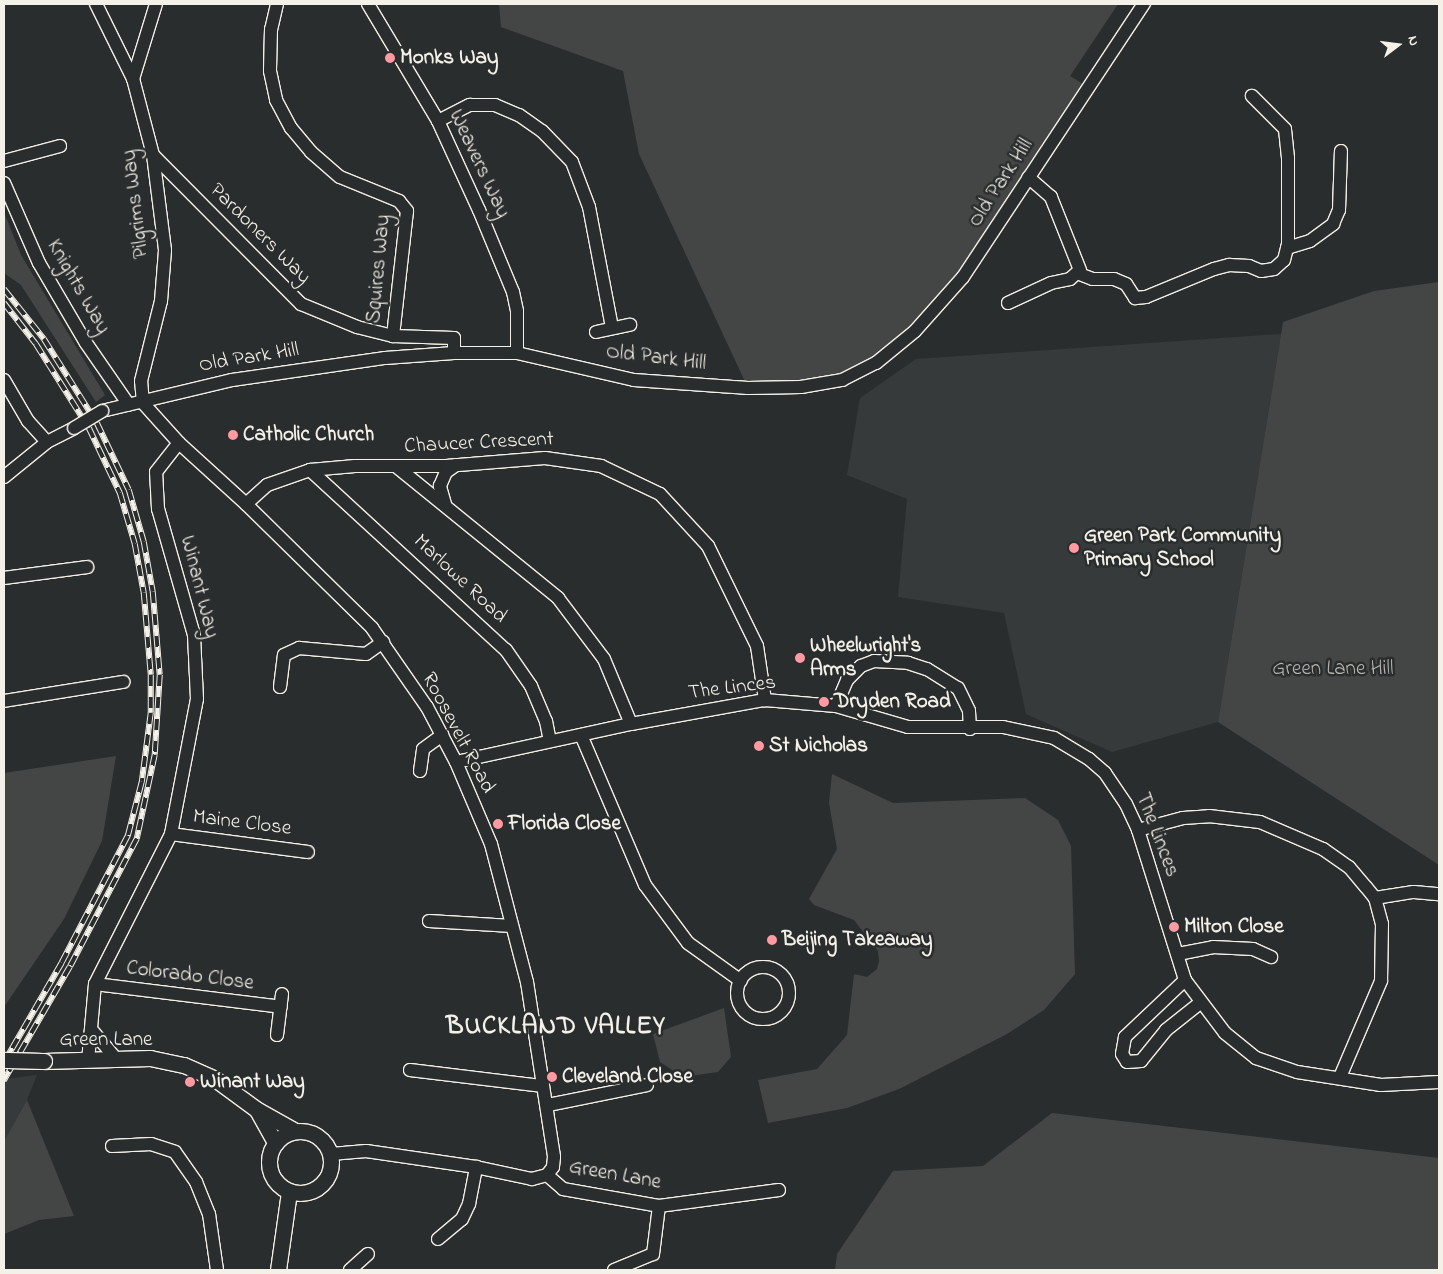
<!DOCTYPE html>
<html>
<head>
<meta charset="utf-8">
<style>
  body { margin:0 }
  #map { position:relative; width:1443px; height:1274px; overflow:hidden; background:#2a2d2e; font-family:"Indie Flower",sans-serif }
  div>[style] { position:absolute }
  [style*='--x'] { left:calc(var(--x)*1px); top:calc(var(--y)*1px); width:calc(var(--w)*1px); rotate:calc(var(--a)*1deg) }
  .built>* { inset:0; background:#373a3a }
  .green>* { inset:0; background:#444645 }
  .roads { filter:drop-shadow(1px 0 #f4f1e8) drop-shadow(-1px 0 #f4f1e8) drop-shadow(0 1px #f4f1e8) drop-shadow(0 -1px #f4f1e8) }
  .minor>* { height:12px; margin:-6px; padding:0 6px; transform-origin:6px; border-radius:6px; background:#2a2d2e }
  .minor>.ring { margin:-6px; padding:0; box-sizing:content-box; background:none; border:12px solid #2a2d2e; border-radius:50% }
  .tertiary>* { height:15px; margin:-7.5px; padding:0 7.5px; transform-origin:7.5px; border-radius:7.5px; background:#2a2d2e }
  .tertiary>.ring { margin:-7.5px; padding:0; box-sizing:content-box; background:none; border:15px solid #2a2d2e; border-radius:50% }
  .rail>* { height:5.5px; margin-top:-2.75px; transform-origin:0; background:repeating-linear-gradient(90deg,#2a2d2e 0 11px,#f4f1e8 0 22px); box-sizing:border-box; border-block:1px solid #f4f1e8 }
  .bridges { filter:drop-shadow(1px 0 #f4f1e8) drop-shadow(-1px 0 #f4f1e8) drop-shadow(0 1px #f4f1e8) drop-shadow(0 -1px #f4f1e8) }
  .minor-bridge>* { height:12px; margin:-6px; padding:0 6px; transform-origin:6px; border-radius:6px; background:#2a2d2e }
  .tertiary-bridge>* { height:15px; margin:-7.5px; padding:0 7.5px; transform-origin:7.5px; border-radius:7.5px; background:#2a2d2e }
  .dots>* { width:14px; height:14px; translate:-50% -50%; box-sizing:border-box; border:2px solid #2a2d2e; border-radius:50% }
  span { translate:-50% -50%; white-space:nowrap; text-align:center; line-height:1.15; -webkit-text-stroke:5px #2a2d2e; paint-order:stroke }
  .poi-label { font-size:21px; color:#f4f1e8; font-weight:700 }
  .left { translate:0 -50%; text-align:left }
  .street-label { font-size:21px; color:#f4f1e8 }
  .park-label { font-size:21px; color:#b6b5af }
  .district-label { font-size:26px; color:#f4f1e8; font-weight:700; letter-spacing:1px }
  .frame { position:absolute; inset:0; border:5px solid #f4f1e8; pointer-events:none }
  .north { position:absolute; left:1373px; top:20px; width:50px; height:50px; -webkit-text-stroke:4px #2a2d2e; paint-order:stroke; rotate:75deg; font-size:14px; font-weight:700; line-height:20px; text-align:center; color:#f4f1e8 }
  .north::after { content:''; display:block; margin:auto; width:18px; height:22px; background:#f4f1e8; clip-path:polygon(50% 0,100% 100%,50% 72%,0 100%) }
</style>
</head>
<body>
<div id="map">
  <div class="built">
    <div style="clip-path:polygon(1281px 334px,1218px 722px,1112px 752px,1026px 714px,1004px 613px,898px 597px,907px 499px,847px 475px,860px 398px,916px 359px)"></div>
    <div style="clip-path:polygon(37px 1075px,27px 1100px,4px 1141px,4px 1079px)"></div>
  </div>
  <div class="green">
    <div style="clip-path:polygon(499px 4px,1118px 4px,1070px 76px,1088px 87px,963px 277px,915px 331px,842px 380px,748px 388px,639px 154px,623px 71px,501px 27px)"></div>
    <div style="clip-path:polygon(4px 212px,21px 255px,105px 395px,96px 402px,21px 285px,4px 273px)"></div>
    <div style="clip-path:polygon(1439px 282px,1439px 865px,1218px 722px,1283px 322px,1374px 291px)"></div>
    <div style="clip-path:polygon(116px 756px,102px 841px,64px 919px,4px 1007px,4px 773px)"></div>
    <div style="clip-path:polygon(832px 774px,893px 803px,1025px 798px,1058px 820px,1071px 846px,1075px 974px,1044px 1010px,1007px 1034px,899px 1089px,847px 1108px,768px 1123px,758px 1080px,817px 1069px,847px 1035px,854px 974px,867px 977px,877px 969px,879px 961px,878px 951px,854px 920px,814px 905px,809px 899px,837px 849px,829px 803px)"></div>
    <div style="clip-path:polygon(724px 1008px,731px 1057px,718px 1072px,683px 1077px,660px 1062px,653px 1034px)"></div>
    <div style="clip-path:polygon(27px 1100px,74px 1216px,39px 1220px,4px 1234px,4px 1141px)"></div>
    <div style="clip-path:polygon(1052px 1113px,1439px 1158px,1439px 1270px,835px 1270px,837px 1254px,893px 1171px,983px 1166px)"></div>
  </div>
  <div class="roads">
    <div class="minor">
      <div style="--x:96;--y:4;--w:84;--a:63.7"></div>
      <div style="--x:277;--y:4;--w:26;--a:103"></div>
      <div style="--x:271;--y:29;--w:42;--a:91.4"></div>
      <div style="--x:270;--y:71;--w:30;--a:78"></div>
      <div style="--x:276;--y:100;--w:32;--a:62"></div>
      <div style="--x:291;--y:128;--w:31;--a:50"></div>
      <div style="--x:311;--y:152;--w:38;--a:41"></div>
      <div style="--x:340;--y:177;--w:64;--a:22.1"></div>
      <div style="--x:399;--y:201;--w:13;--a:51"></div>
      <div style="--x:407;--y:211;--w:126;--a:96.4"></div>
      <div style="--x:368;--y:4;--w:136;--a:59.1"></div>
      <div style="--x:438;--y:121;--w:98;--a:65.3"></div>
      <div style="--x:479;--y:210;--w:89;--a:67.5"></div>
      <div style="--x:513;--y:292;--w:19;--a:78"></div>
      <div style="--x:517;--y:311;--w:42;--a:90"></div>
      <div style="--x:438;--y:121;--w:36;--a:-27"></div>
      <div style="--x:470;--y:105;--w:25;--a:0"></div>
      <div style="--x:495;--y:105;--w:26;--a:23"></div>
      <div style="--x:519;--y:115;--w:28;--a:35"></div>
      <div style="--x:542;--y:131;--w:43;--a:45.9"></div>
      <div style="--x:572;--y:162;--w:48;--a:69.3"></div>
      <div style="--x:589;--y:207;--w:123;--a:79.2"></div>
      <div style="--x:153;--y:155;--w:210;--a:45.2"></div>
      <div style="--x:301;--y:304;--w:61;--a:22.3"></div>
      <div style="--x:357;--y:327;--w:37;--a:14"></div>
      <div style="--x:393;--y:336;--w:61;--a:1.9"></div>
      <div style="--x:454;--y:338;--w:15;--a:90"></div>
      <div style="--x:4;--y:161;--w:58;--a:-15"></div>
      <div style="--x:4;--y:183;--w:87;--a:66.4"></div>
      <div style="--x:39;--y:263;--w:93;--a:59.6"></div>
      <div style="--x:86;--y:343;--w:75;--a:55.3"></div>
      <div style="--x:1287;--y:248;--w:24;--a:-17"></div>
      <div style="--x:1310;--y:241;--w:29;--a:-36"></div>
      <div style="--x:1333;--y:224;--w:15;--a:-67"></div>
      <div style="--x:1339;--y:210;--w:59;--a:-88.1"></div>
      <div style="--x:1077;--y:273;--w:17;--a:21"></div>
      <div style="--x:1093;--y:279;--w:21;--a:0"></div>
      <div style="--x:1114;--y:279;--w:13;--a:23"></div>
      <div style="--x:1126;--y:284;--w:17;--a:57"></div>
      <div style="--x:1135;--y:298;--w:11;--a:-5"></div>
      <div style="--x:1146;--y:297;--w:74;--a:-22.4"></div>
      <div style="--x:1214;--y:269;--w:16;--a:-15"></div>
      <div style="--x:1229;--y:265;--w:20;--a:3"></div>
      <div style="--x:1249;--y:266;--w:13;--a:23"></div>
      <div style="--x:1261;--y:271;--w:13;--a:-9"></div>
      <div style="--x:1274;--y:269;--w:13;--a:-42"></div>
      <div style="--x:1284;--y:260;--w:16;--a:-76"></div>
      <div style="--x:1288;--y:244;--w:86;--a:-90"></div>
      <div style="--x:1288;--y:158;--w:29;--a:-96"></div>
      <div style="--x:1285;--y:129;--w:47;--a:-135"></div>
      <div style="--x:1008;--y:303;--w:47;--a:-24.9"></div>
      <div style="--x:1051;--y:283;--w:19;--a:-12"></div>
      <div style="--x:1070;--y:279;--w:13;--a:-42"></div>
      <div style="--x:1080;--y:270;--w:79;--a:-111.7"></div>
      <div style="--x:1051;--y:197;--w:30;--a:-139"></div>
      <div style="--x:596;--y:332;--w:35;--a:-12"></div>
      <div style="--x:4;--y:380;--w:48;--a:59.7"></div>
      <div style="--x:28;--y:421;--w:28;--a:48"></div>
      <div style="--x:143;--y:403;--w:54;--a:48"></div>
      <div style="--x:179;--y:443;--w:91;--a:42.3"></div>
      <div style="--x:246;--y:504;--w:177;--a:44.5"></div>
      <div style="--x:372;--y:628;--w:96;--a:55.2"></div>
      <div style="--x:427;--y:707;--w:62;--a:62.2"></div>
      <div style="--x:456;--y:762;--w:89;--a:66.9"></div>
      <div style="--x:491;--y:844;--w:143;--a:75.4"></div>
      <div style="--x:527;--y:982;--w:177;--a:81.2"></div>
      <div style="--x:554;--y:1157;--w:10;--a:96"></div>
      <div style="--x:553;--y:1167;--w:10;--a:127"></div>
      <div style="--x:547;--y:1175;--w:16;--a:165"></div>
      <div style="--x:532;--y:1179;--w:57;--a:-167.9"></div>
      <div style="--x:476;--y:1167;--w:111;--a:-171.7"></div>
      <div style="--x:366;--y:1151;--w:35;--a:175"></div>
      <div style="--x:143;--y:403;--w:22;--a:-95"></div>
      <div style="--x:141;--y:381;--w:82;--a:-76"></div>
      <div style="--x:161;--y:301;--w:51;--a:-85.5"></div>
      <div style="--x:165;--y:250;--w:96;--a:-97.2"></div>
      <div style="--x:153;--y:155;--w:79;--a:-104.7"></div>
      <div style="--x:133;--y:79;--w:78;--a:-73"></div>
      <div style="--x:102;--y:411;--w:134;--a:-13.4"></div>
      <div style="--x:232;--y:380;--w:155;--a:-8.2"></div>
      <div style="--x:385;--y:358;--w:69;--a:-4.1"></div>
      <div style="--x:454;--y:353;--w:63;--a:0"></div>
      <div style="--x:517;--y:353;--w:120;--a:13"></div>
      <div style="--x:634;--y:380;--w:114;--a:4"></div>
      <div style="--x:748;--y:388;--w:53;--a:-1.1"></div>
      <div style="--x:801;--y:387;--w:42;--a:-9.7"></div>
      <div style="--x:842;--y:380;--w:38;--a:-27"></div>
      <div style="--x:876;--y:363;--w:50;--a:-39.4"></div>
      <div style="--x:915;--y:331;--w:72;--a:-48.4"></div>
      <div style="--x:963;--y:277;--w:328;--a:-56.5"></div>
      <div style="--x:397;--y:467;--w:208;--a:39.1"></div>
      <div style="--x:558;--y:598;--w:76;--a:53"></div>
      <div style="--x:604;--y:659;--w:70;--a:67.4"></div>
      <div style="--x:310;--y:470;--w:266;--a:42.6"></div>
      <div style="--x:506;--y:650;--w:44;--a:55.2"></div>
      <div style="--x:531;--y:686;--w:38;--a:67"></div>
      <div style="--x:546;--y:721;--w:20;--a:79"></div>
      <div style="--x:4;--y:477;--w:55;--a:-39.1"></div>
      <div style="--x:47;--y:442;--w:30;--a:-27"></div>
      <div style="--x:246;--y:504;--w:28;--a:-42"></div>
      <div style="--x:267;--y:485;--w:46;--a:-19.2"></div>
      <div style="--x:310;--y:470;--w:45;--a:-5.1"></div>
      <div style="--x:355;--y:466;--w:91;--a:0"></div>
      <div style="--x:446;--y:466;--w:99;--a:-4.6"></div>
      <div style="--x:545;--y:458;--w:57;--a:8.1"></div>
      <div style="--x:601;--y:466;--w:65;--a:25.4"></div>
      <div style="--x:660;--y:494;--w:71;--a:47.3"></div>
      <div style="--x:708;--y:546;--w:111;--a:63.9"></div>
      <div style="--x:757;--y:646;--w:55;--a:81.6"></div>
      <div style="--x:445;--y:504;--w:19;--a:-106"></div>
      <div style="--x:440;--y:486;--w:15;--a:-67"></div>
      <div style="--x:446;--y:472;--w:12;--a:-35"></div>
      <div style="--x:4;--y:578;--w:84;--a:-7.5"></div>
      <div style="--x:280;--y:687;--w:32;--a:-83"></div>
      <div style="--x:284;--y:655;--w:17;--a:-25"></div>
      <div style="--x:299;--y:648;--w:67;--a:5.1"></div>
      <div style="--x:366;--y:654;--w:21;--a:-35"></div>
      <div style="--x:4;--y:701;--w:121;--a:-9.1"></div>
      <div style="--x:836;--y:706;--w:28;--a:-67"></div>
      <div style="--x:847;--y:680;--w:20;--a:-45"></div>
      <div style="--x:861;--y:666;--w:14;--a:-21"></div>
      <div style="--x:874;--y:661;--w:34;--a:3"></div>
      <div style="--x:908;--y:663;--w:20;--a:18"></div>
      <div style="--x:927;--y:669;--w:36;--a:32"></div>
      <div style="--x:958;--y:688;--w:25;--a:64"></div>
      <div style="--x:969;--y:711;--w:18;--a:87"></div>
      <div style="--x:581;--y:735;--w:163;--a:66.9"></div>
      <div style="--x:645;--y:885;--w:72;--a:53.4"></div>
      <div style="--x:688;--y:943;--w:65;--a:35.6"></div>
      <div style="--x:456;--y:762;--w:179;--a:-12.3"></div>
      <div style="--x:631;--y:724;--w:136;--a:-10.2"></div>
      <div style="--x:765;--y:700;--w:71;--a:4.8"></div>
      <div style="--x:836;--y:706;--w:75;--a:16.3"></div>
      <div style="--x:908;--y:727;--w:95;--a:0"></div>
      <div style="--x:1003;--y:727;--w:52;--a:12.2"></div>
      <div style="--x:1054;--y:738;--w:41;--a:31"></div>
      <div style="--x:1089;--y:759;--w:21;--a:41"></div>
      <div style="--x:1105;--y:773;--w:37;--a:56"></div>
      <div style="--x:1126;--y:804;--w:29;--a:65"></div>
      <div style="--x:1138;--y:830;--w:157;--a:72.6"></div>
      <div style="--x:1185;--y:980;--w:66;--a:53"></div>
      <div style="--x:1225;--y:1033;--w:40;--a:39"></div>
      <div style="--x:1256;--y:1058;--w:43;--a:18.9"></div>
      <div style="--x:1297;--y:1072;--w:85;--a:8.8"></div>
      <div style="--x:1381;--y:1085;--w:58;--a:-3"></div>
      <div style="--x:420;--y:771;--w:22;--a:-82"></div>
      <div style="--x:423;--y:749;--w:24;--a:-36"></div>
      <div style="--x:1138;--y:830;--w:47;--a:-14.9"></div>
      <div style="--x:1183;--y:818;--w:26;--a:-4"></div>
      <div style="--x:1209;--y:816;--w:51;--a:6.7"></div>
      <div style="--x:1260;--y:822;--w:69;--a:23.2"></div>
      <div style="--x:1323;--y:849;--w:32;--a:35"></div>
      <div style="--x:1349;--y:867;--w:26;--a:50"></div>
      <div style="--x:1366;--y:887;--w:14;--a:51"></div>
      <div style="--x:1375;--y:898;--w:27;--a:75"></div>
      <div style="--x:1382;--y:924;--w:57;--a:91"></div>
      <div style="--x:1381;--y:981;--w:104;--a:113.1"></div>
      <div style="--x:171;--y:834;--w:138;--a:7.5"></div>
      <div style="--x:1375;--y:898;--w:39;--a:-9"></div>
      <div style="--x:1414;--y:892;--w:25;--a:5"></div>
      <div style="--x:429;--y:921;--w:83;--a:3.4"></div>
      <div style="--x:1178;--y:954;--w:36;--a:-11"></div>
      <div style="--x:1213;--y:947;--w:40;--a:2.9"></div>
      <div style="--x:1253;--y:949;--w:20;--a:24"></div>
      <div class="ring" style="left:737px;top:967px;width:40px;height:40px"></div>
      <div style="--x:1185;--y:980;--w:83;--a:136.5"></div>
      <div style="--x:1125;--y:1037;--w:17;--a:100"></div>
      <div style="--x:1122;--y:1054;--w:9;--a:58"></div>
      <div style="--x:1127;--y:1062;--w:14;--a:-4"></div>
      <div style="--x:1141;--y:1061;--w:40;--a:-51"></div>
      <div style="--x:1166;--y:1030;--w:43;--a:-38.5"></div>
      <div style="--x:95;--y:984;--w:187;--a:7"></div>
      <div style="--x:91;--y:1029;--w:39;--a:50"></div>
      <div style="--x:277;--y:1035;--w:41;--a:-83"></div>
      <div style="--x:88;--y:1061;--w:77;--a:-84.8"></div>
      <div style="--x:95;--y:984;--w:168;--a:-63.1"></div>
      <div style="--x:171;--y:834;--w:137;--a:-79.1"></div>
      <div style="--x:197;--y:699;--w:64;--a:-92.7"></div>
      <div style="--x:194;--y:635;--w:131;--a:-105.9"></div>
      <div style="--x:158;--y:509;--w:37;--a:-93"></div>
      <div style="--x:156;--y:472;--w:37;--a:-52"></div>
      <div style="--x:410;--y:1070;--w:134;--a:6.9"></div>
      <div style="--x:548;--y:1105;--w:101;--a:-11.4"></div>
      <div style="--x:112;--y:1146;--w:39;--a:-3"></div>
      <div style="--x:151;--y:1144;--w:25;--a:18"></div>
      <div style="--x:175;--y:1152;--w:37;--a:55"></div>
      <div style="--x:196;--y:1182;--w:35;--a:68"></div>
      <div style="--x:209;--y:1214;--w:57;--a:81.9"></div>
      <div style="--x:547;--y:1175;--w:21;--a:41"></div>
      <div style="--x:563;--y:1189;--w:97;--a:10"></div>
      <div style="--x:659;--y:1206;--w:121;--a:-7.6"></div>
      <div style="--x:438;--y:1239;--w:31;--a:-40"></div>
      <div style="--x:462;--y:1219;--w:17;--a:-65"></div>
      <div style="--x:469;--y:1204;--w:38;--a:-79"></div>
      <div style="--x:350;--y:1270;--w:24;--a:-42"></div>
      <div style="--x:614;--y:1270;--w:42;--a:-22.3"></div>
      <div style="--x:653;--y:1254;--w:48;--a:-82.9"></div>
    </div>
    <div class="tertiary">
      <div style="--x:44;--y:1061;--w:106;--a:-1.6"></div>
      <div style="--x:150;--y:1058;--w:35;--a:12"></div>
      <div style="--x:184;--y:1065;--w:34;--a:24"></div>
      <div style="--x:215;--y:1079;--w:51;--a:36.2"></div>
      <div style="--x:256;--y:1109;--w:45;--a:29.4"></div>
      <div style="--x:257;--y:1110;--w:38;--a:61"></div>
      <div class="ring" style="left:269px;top:1131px;width:47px;height:47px"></div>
      <div style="--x:278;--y:1270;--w:79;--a:-82"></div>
    </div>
  </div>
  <div class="rail">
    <div style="--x:4;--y:289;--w:64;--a:51.3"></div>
    <div style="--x:44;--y:339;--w:99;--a:57.8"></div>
    <div style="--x:97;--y:423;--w:74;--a:64.5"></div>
    <div style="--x:129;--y:490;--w:54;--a:73.9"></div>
    <div style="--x:144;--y:542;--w:51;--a:79.8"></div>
    <div style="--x:153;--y:592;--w:83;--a:85.2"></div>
    <div style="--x:160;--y:675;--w:80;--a:93.6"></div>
    <div style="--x:155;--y:755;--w:86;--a:102.1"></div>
    <div style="--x:137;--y:839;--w:144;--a:117.6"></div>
    <div style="--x:70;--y:967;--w:132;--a:120.1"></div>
    <div style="--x:4;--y:303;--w:52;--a:52"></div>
    <div style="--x:36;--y:344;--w:99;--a:57.8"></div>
    <div style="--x:89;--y:428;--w:72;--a:64.5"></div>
    <div style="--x:120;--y:493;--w:53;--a:73.6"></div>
    <div style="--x:135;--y:544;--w:50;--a:79.6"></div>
    <div style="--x:144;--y:593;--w:82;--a:85.1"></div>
    <div style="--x:151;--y:675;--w:38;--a:90"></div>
    <div style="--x:151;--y:713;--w:70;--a:97.4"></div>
    <div style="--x:142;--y:782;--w:56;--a:104.5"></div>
    <div style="--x:128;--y:836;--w:143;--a:117.5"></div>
    <div style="--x:62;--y:963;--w:116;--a:120.1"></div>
  </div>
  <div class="bridges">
    <div class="minor-bridge">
      <div style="--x:74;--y:428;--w:33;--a:-31"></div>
    </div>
    <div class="tertiary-bridge">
      <div style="--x:4;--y:1060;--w:40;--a:1.4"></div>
    </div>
  </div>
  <div class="dots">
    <div style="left:390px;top:58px;background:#ff9aa2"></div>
    <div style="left:233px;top:435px;background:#ff9aa2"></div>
    <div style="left:1074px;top:548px;background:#ff9aa2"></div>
    <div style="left:800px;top:658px;background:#ff9aa2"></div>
    <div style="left:824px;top:702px;background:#ff9aa2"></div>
    <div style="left:759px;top:746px;background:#ff9aa2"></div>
    <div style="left:498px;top:824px;background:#ff9aa2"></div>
    <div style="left:1174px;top:927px;background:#ff9aa2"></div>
    <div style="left:772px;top:940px;background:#ff9aa2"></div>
    <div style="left:552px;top:1077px;background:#ff9aa2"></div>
    <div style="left:190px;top:1082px;background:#ff9aa2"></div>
  </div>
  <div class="poi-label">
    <span class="left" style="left:400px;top:58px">Monks Way</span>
    <span class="left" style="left:243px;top:435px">Catholic Church</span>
    <span class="left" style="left:1084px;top:548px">Green Park Community<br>Primary School</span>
    <span class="left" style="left:810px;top:658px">Wheelwright's<br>Arms</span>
    <span class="left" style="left:834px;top:702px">Dryden Road</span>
    <span class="left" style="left:769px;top:746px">St Nicholas</span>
    <span class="left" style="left:508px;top:824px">Florida Close</span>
    <span class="left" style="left:1184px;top:927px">Milton Close</span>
    <span class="left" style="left:782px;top:940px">Beijing Takeaway</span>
    <span class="left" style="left:562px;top:1077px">Cleveland Close</span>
    <span class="left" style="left:200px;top:1082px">Winant Way</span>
  </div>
  <div class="street-label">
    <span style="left:479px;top:164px;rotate:65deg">Weavers Way</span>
    <span style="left:1001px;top:183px;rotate:-57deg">Old Park Hill</span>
    <span style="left:136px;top:204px;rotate:-97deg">Pilgrims Way</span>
    <span style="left:260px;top:234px;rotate:45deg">Pardoners Way</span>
    <span style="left:379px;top:269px;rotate:-85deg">Squires Way</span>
    <span style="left:78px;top:287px;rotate:60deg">Knights Way</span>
    <span style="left:249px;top:358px;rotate:-9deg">Old Park Hill</span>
    <span style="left:656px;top:358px;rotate:7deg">Old Park Hill</span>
    <span style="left:479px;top:443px;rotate:-3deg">Chaucer Crescent</span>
    <span style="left:460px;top:579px;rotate:43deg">Marlowe Road</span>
    <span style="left:199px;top:587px;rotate:76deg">Winant Way</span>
    <span style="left:732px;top:688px;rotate:-7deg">The Linces</span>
    <span style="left:458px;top:733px;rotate:62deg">Roosevelt Road</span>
    <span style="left:242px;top:823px;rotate:7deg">Maine Close</span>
    <span style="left:1157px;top:835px;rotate:69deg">The Linces</span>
    <span style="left:190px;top:976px;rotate:7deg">Colorado Close</span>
    <span style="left:106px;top:1040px">Green Lane</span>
    <span style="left:615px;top:1175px;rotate:10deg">Green Lane</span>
  </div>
  <div class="park-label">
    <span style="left:1333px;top:669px">Green Lane Hill</span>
  </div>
  <div class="district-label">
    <span style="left:556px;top:1028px">BUCKLAND VALLEY</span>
  </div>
  <div class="frame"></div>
  <div class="north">N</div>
</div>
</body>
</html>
